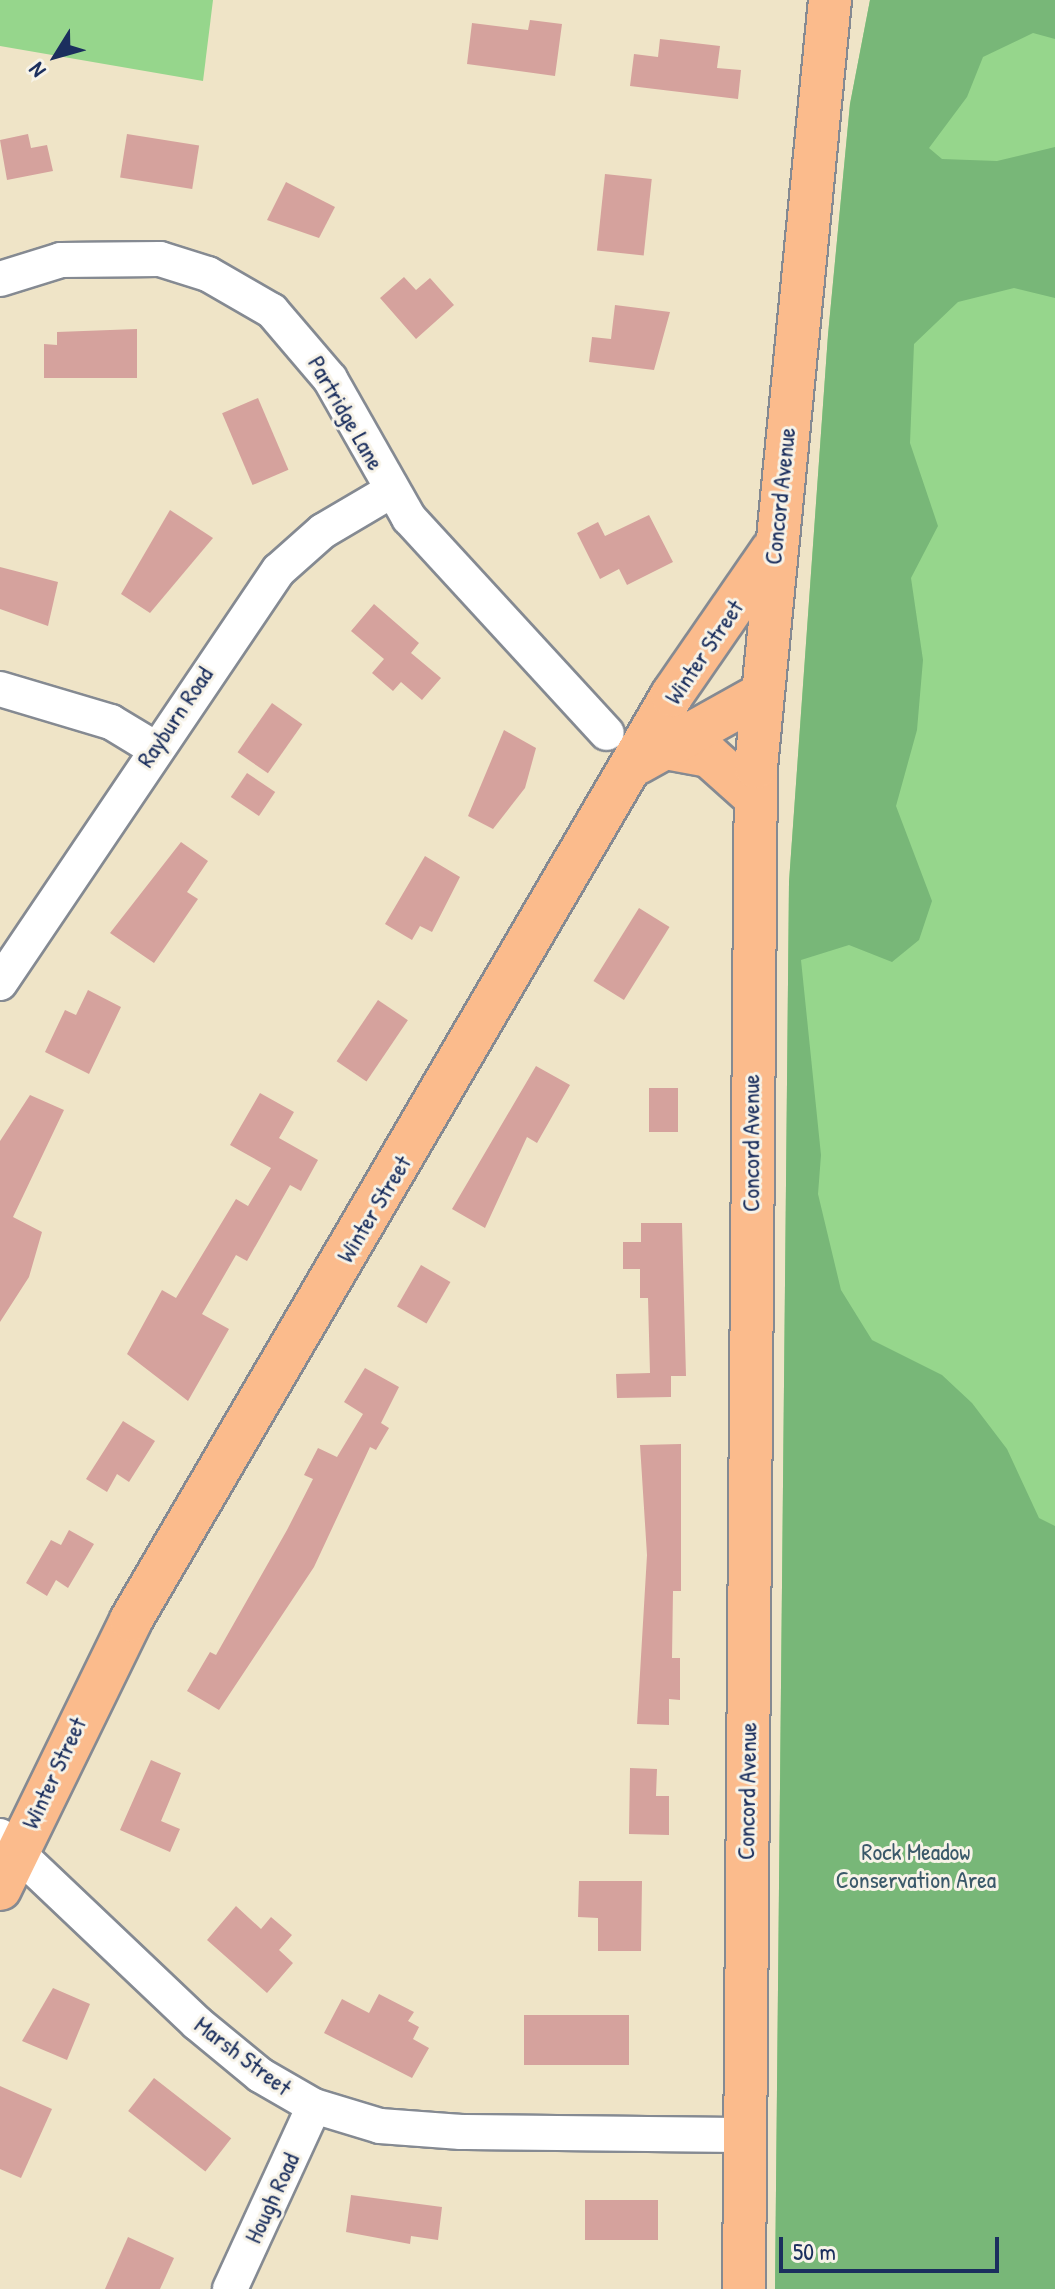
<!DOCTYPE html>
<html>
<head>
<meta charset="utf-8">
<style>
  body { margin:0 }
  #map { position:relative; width:1055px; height:2289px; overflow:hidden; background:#efe4c7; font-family:"Patrick Hand",sans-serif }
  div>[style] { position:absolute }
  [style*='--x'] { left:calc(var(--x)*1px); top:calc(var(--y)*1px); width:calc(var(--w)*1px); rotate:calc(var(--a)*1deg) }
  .green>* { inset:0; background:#96d68c }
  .forest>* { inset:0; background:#78b778 }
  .building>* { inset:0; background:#d5a29d; transform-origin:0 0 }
  .roads { filter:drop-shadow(2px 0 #858a92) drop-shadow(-2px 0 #858a92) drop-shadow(0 2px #858a92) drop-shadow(0 -2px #858a92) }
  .minor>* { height:34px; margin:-17px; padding:0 17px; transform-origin:17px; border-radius:17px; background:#fff }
  .major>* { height:42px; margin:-21px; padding:0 21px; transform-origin:21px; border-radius:21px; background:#fbbb8c }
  span { translate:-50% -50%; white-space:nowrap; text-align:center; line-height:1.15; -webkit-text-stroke:6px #f7f3e8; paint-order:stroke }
  .street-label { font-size:24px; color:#1b2f5e }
  .park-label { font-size:24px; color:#3a596a }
  .north { position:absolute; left:16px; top:16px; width:80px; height:80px; -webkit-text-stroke:6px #f7f3e8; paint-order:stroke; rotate:233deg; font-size:22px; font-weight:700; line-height:32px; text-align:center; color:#1b2f5e }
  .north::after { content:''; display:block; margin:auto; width:28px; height:36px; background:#1b2f5e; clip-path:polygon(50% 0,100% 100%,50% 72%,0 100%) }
  .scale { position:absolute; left:779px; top:2237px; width:220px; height:36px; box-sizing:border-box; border:4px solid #1b2f5e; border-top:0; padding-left:10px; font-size:24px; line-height:28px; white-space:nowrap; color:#1b2f5e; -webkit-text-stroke:6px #f7f3e8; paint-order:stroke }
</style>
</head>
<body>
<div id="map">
  <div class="green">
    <div style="clip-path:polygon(0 0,213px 0,203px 81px,0 46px)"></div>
    <div style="clip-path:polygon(870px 0,1055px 0,1055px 2289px,775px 2289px,789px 882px,828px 335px,850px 104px)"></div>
  </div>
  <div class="forest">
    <div style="clip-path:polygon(870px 0,1055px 0,1055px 39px,1033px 33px,983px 57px,967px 97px,929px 148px,942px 159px,997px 161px,1055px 147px,1055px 298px,1014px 288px,958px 302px,914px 344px,910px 443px,938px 526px,911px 578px,923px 660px,917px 730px,896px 806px,932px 901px,919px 940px,892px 962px,849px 945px,801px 960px,821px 1155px,818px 1194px,841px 1290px,872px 1340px,942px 1375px,972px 1403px,1007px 1449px,1039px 1518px,1055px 1526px,1055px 2289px,775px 2289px,789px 882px,828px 335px,850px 104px)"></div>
  </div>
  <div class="building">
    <div style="clip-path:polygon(530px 20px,562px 24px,555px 76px,467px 64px,472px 23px,528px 30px)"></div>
    <div style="clip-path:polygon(660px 39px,720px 46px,717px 68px,741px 70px,738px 99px,630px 86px,634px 54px,658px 57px)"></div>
    <div style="clip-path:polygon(28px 134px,31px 148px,47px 145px,53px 171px,7px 180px,0 140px)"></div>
    <div style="left:127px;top:134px;width:73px;height:44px;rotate:9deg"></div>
    <div style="left:605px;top:174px;width:47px;height:77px;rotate:6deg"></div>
    <div style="clip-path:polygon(286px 182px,335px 207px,319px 238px,267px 220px)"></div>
    <div style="clip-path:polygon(404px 277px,416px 290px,430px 278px,454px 305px,416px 339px,380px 298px)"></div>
    <div style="clip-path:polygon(615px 305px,670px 312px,654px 370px,589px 362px,592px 337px,611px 339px)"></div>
    <div style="clip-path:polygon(137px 329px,137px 378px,44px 378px,44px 344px,57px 345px,57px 332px)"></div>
    <div style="left:258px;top:398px;width:78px;height:39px;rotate:67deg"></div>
    <div style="clip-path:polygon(170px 510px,213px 538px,150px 613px,121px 594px)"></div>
    <div style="clip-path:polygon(649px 515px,673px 562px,627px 585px,619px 569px,600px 579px,577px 533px,598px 522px,605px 536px)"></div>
    <div style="clip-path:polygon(0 567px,58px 582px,48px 626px,0 609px)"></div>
    <div style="clip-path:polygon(374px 604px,419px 643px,411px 653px,441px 678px,422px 700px,401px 682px,393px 691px,372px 673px,384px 659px,351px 631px)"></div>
    <div style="left:272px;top:703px;width:37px;height:60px;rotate:35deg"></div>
    <div style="clip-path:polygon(504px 730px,536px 748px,525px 788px,493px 829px,468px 816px)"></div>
    <div style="left:247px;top:773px;width:34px;height:29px;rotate:34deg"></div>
    <div style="clip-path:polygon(181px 842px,208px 861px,187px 892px,198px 899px,154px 963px,110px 933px)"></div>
    <div style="clip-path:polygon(425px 856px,460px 877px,432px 932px,420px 926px,412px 940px,385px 924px)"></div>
    <div style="left:639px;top:908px;width:36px;height:86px;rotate:32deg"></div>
    <div style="clip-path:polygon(88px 990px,121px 1007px,89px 1074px,45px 1052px,65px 1010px,76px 1015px)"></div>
    <div style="left:378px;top:1000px;width:36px;height:74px;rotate:34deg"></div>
    <div style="clip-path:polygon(536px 1066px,570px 1085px,537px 1143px,527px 1137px,485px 1228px,452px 1209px)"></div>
    <div style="left:649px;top:1088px;width:29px;height:44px"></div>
    <div style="clip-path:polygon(260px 1093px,294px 1112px,279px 1138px,318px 1160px,301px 1191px,290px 1185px,247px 1261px,236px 1255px,202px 1314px,229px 1329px,188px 1401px,127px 1354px,162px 1290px,176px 1298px,236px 1199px,248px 1206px,271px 1168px,230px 1145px)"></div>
    <div style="clip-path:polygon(30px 1095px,64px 1110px,13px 1217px,42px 1232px,29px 1277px,0 1322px,0 1141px)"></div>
    <div style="clip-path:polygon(641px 1223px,682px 1223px,686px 1376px,671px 1376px,671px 1397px,617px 1398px,616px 1374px,650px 1373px,648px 1298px,640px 1298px,640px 1269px,623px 1269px,623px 1242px,641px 1242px)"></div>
    <div style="left:421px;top:1265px;width:34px;height:48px;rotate:30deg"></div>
    <div style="clip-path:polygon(365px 1368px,399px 1387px,381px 1423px,389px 1428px,376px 1450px,370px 1447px,314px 1567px,219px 1710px,187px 1691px,210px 1652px,216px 1655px,287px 1530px,313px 1479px,304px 1475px,318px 1448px,337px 1457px,363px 1414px,344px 1402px)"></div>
    <div style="clip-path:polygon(123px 1421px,155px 1441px,129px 1482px,117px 1474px,107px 1492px,86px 1479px)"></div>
    <div style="clip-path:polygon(681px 1444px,681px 1591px,673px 1591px,672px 1658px,680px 1658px,680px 1700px,669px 1699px,669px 1725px,637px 1724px,647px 1555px,640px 1445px)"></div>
    <div style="clip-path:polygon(69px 1530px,94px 1544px,68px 1588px,56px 1580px,47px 1596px,26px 1583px,51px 1540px,61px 1545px)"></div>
    <div style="clip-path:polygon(151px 1760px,181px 1773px,161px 1821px,180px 1829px,170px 1852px,120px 1830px)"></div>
    <div style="clip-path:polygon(630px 1768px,657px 1769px,656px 1796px,669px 1796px,669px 1835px,629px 1834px)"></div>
    <div style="clip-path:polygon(579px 1881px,642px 1881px,641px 1951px,598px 1951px,598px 1918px,578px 1917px)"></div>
    <div style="clip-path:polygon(236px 1906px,261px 1929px,271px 1917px,292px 1935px,279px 1950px,293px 1963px,267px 1993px,207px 1940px)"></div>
    <div style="clip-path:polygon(53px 1988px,90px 2004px,67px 2060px,22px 2041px)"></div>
    <div style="clip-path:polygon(379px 1994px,414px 2012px,408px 2021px,419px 2027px,413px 2039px,429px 2048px,412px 2078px,324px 2033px,342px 1999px,369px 2013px)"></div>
    <div style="left:629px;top:2015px;width:50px;height:105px;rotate:90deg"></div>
    <div style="left:154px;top:2078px;width:98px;height:42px;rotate:38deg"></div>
    <div style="clip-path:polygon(0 2086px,52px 2109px,21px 2178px,0 2169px)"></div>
    <div style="clip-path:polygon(351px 2195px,442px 2207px,438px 2240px,411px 2236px,410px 2244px,346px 2232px)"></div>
    <div style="left:585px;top:2200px;width:73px;height:40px"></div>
    <div style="clip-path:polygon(128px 2237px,174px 2258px,160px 2289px,105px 2289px)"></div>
  </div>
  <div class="roads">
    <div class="minor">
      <div style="--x:0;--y:279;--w:64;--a:-17.3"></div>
      <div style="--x:61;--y:260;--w:99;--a:-0.6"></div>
      <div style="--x:160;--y:259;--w:50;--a:17.4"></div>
      <div style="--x:208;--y:274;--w:74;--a:30"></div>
      <div style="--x:272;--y:311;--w:89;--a:49.5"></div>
      <div style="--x:330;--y:379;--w:160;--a:60.4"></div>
      <div style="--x:409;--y:518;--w:292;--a:47.4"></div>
      <div style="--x:0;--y:689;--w:116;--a:16.6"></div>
      <div style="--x:111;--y:722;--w:50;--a:31.2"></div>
      <div style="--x:0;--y:983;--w:498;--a:-56"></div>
      <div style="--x:279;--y:570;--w:59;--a:-41.6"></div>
      <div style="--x:323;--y:531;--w:79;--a:-30.5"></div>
      <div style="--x:0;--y:1836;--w:272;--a:43.5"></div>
      <div style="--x:197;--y:2023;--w:82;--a:39.5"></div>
      <div style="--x:260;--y:2075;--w:62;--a:29.9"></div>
      <div style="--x:314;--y:2106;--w:69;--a:16.9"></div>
      <div style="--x:380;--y:2126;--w:81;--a:4.2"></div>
      <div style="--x:461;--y:2132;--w:283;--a:0.6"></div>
      <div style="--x:230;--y:2289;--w:201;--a:-65.3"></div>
    </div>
    <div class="major">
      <div style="--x:666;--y:748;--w:44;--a:10.5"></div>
      <div style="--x:709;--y:756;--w:63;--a:41.8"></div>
      <div style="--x:638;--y:763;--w:142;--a:-29.1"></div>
      <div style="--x:0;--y:1889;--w:299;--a:-64"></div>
      <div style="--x:131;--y:1620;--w:1072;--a:-59.68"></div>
      <div style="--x:672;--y:695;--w:176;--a:-55.4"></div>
      <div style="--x:744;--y:2289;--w:1522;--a:-89.55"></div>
      <div style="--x:756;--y:767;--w:771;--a:-84.49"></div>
    </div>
  </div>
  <div class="street-label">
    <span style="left:346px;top:413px;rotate:60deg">Partridge Lane</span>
    <span style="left:780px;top:496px;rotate:-84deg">Concord Avenue</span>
    <span style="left:704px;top:652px;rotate:-56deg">Winter Street</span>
    <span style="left:175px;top:717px;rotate:-56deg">Rayburn Road</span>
    <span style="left:751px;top:1143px;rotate:-90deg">Concord Avenue</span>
    <span style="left:374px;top:1209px;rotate:-59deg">Winter Street</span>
    <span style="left:54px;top:1773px;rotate:-65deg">Winter Street</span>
    <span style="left:747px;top:1791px;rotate:-89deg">Concord Avenue</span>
    <span style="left:243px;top:2056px;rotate:37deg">Marsh Street</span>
    <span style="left:272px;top:2198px;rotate:-65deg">Hough Road</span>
  </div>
  <div class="park-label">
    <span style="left:916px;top:1866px">Rock Meadow<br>Conservation Area</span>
  </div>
  <div class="north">N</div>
  <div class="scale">50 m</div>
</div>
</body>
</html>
